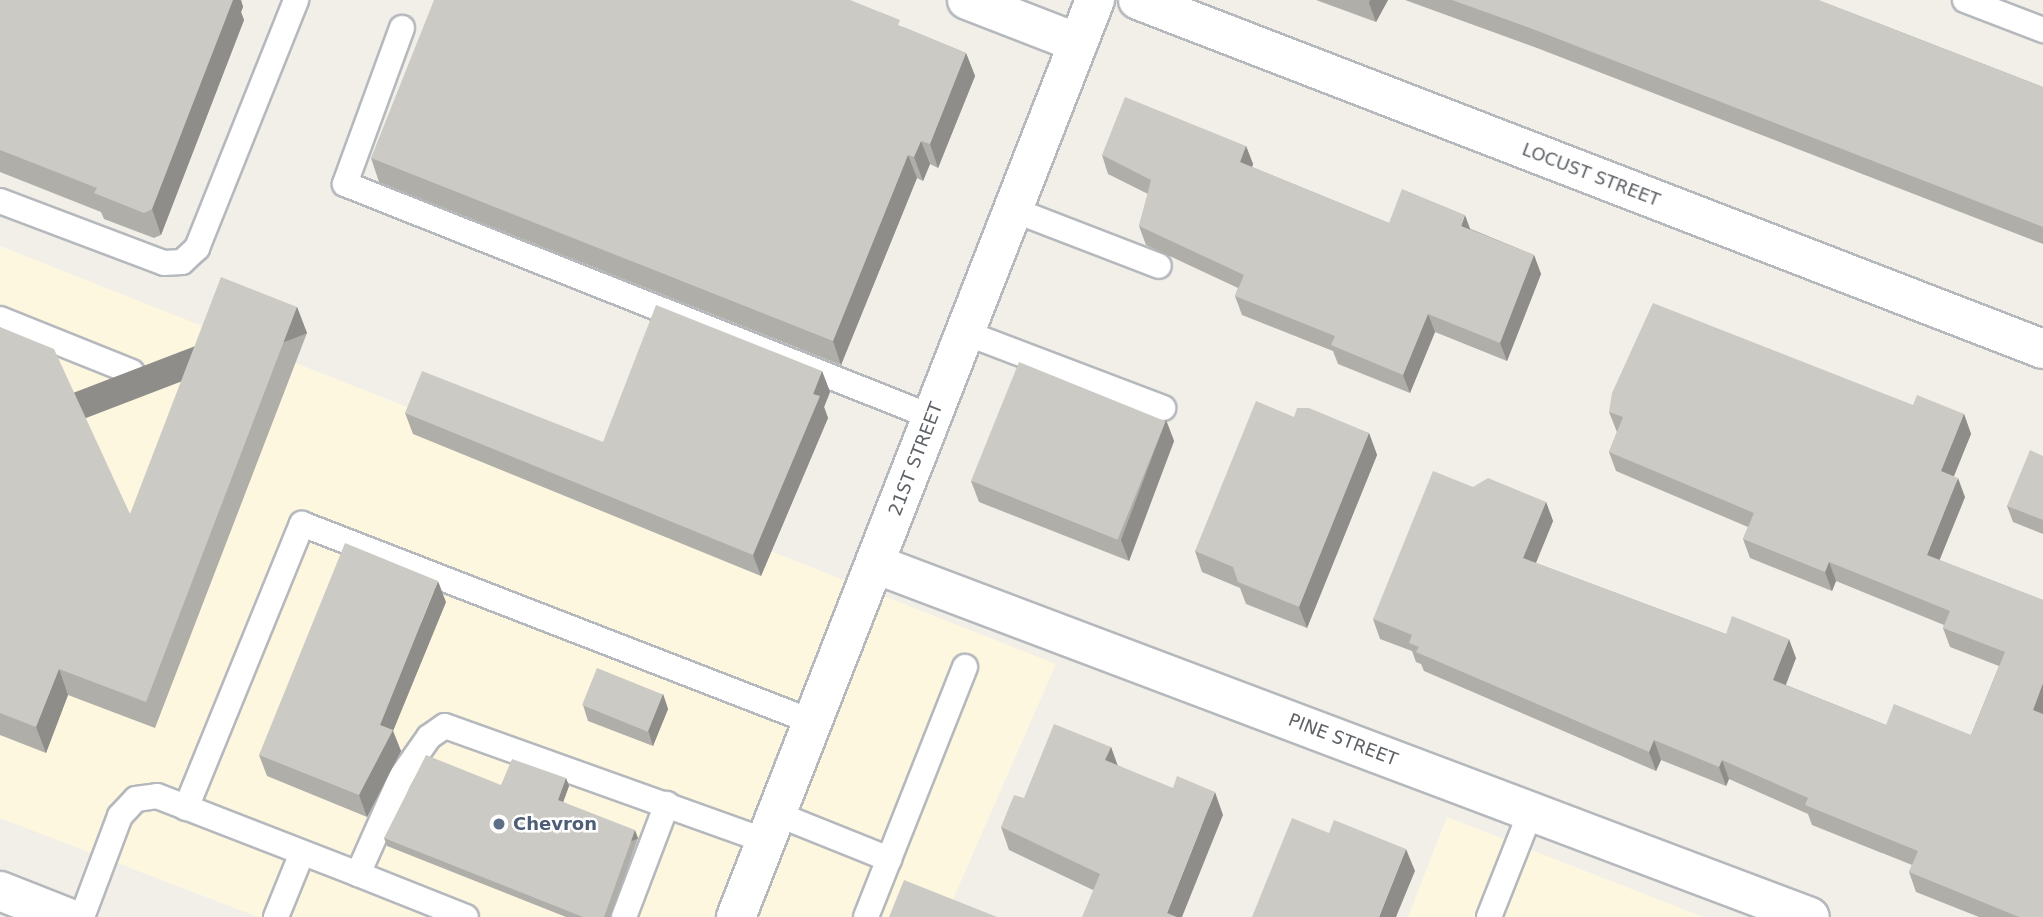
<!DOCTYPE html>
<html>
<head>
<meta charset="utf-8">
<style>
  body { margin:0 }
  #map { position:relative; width:2043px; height:917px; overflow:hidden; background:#f1efe8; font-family:"DejaVu Sans",sans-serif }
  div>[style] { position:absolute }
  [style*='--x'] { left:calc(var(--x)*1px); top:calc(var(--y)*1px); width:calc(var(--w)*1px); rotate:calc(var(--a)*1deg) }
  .commercial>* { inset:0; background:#fef7e0 }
  .roads { filter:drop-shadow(2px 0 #b5b8bc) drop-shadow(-2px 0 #b5b8bc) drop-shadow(0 2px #b5b8bc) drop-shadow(0 -2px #b5b8bc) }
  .lane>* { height:24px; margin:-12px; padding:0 12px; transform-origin:12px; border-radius:12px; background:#fff }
  .street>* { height:38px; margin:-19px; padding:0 19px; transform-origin:19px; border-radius:19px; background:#fff }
  .secondary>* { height:38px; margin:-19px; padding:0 19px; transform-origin:19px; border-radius:19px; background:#fff }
  .wall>* { inset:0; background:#afaea9 }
  .shaded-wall>* { inset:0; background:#8f8d8a; transform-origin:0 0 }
  .building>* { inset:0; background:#cccac5; transform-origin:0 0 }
  .dots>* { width:19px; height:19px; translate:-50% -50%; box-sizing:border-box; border:4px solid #fff; border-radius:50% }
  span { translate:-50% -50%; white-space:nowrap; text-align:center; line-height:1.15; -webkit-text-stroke:5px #fff; paint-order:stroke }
  .street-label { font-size:18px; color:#5f6368 }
  .service-label { font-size:18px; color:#4e5e75; font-weight:700 }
  .left { translate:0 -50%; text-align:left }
</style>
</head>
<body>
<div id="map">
  <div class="commercial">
    <div style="clip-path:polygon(0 246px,1056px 664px,947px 913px,954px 917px,258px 917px,0 818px)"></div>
    <div style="clip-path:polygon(1447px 817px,1703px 917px,1408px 917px)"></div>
  </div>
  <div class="roads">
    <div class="lane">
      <div style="--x:1965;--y:0;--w:84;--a:21"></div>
      <div style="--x:402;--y:28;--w:166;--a:110.1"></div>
      <div style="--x:345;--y:184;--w:632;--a:21.65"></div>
      <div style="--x:0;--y:201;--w:175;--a:20.7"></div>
      <div style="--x:164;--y:263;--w:18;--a:-3"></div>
      <div style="--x:182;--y:262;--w:21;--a:-43"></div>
      <div style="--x:197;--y:248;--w:267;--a:-68.2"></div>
      <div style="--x:1014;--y:210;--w:155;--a:21.1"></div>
      <div style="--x:0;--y:319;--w:142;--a:21.9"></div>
      <div style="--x:966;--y:333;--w:211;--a:20.8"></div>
      <div style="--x:186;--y:808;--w:307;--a:-67.8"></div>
      <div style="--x:302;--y:524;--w:548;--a:21.18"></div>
      <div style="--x:777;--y:814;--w:121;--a:21.9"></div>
      <div style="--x:358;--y:874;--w:116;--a:21.7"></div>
      <div style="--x:82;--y:917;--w:108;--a:-69.4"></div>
      <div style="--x:120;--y:816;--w:23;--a:-47"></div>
      <div style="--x:136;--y:799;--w:21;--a:-8"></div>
      <div style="--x:157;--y:796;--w:216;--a:21.2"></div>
      <div style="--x:358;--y:874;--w:106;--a:-66.1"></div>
      <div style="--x:401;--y:777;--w:49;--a:-55"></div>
      <div style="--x:429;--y:737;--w:19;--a:-35"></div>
      <div style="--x:445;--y:726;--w:341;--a:19.7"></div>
      <div style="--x:276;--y:917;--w:69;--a:-67.9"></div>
      <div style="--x:624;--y:917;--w:121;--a:-69.2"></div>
      <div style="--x:866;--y:917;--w:269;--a:-68.4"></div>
      <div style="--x:1489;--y:917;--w:114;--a:-68.4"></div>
    </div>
    <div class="street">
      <div style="--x:967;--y:0;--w:119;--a:21.2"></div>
      <div style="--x:1138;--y:0;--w:970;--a:21.09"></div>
      <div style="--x:875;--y:564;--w:999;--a:20.68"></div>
    </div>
    <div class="secondary">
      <div style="--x:0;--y:891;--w:71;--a:21.5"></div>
      <div style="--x:736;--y:917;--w:985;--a:-68.62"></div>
    </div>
  </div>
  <div class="wall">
    <div style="clip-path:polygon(0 0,241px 0,243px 7px,241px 12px,244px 20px,161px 235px,154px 238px,104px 219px,101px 212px,0 172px)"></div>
    <div style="clip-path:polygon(1316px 0,1388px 0,1376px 22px)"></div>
    <div style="clip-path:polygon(1405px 0,1818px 0,2043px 87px,2043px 244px,1537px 48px)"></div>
    <div style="clip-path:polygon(903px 27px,966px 53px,975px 76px,938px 168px,930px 164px,923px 181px,917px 178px,841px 365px,379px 182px,371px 158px)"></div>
    <div style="clip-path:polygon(1246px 146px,1253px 164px,1252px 167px,1389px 223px,1471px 229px,1534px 255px,1541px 274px,1507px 361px,1435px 332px,1410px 393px,1338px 364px,1333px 351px,1242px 315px,1235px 296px,1238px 288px,1146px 245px,1139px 226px,1148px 194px,1108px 174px,1102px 155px)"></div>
    <div style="clip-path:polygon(297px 307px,307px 333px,155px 728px,68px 695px,46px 753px,0 735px,0 327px,130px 514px)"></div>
    <div style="clip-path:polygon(822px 371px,830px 392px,824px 407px,828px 418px,761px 576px,413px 434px,405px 413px,603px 442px)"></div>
    <div style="clip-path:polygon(1913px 405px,1964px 414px,1971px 434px,1953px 476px,1965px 497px,1939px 560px,2043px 600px,2043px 917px,1979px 917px,1916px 892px,1909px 872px,1912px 865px,1812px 825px,1808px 814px,1729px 779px,1726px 786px,1661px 760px,1656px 771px,1424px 671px,1421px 664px,1416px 662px,1412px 651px,1380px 639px,1373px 619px,1473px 487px,1546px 502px,1553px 521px,1536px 563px,1726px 634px,1796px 658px,1786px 685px,1886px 725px,1971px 735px,1999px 666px,1950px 647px,1943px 628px,1944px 625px,1836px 581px,1832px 591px,1750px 558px,1743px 539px,1748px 527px,1616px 471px,1609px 452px,1617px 432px,1609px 412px)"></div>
    <div style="clip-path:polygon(1294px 417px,1369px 433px,1377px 455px,1307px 628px,1246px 604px,1240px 588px,1202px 572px,1195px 551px)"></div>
    <div style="clip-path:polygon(1166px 420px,1174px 441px,1129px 561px,979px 502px,971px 481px)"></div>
    <div style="clip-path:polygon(2043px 456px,2043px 534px,2013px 522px,2007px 506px)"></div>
    <div style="clip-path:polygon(446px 602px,393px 731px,401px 751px,367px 817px,267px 776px,259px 755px)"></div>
    <div style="clip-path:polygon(663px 694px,668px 709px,653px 746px,588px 721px,583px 705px)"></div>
    <div style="clip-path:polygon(1111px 747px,1117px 765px,1223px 815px,1093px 890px,1009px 850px,1001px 827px,1024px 798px)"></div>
    <div style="clip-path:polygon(566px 778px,569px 786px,563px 802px,638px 838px,610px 917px,566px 917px,387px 846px,384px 838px,501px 785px)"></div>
  </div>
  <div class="shaded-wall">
    <div style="clip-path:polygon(232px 0,241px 0,243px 7px,241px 12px,244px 20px,161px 235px,152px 209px)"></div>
    <div style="clip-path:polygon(1370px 0,1388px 0,1376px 22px,1369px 3px)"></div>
    <div style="clip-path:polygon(966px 53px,975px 76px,938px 168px,930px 144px)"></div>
    <div style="clip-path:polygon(921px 141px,930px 164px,923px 181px,914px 157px)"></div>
    <div style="clip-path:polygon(1246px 146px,1253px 164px,1247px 181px,1240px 162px)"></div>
    <div style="clip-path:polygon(908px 155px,917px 178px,841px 365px,833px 341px)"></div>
    <div style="clip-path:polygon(1465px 215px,1472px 234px,1461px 226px)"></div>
    <div style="clip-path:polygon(1534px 255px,1541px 274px,1507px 361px,1500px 343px)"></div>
    <div style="left:297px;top:307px;width:28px;height:423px;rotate:69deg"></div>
    <div style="clip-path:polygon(1428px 314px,1435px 332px,1410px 393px,1403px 375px)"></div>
    <div style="clip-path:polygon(822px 371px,830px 392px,824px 407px,828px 418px,761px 576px,753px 555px)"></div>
    <div style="clip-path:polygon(1964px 414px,1971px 434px,1948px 491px,1941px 471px)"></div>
    <div style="clip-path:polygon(1166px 420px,1174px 441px,1129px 561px,1121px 540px)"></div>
    <div style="clip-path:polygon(1369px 433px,1377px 455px,1307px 628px,1299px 607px)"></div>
    <div style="clip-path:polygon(1958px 478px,1965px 497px,1934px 574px,1927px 555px)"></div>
    <div style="clip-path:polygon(1546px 502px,1553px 521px,1530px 577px,1523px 558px)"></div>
    <div style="clip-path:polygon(1829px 562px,1836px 581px,1832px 591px,1825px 572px)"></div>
    <div style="clip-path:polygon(438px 581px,446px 602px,393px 731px,401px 751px,367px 817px,359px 795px,380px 725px)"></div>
    <div style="clip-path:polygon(1789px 639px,1796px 658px,1780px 699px,1773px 680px)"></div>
    <div style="clip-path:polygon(59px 669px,68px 695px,46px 753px,36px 727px)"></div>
    <div style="clip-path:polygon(2043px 683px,2043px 721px,2033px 710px)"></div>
    <div style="clip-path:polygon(663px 694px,668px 709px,653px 746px,648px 730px)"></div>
    <div style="clip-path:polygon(1654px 740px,1661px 760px,1656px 771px,1649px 752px)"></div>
    <div style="clip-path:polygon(1111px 747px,1119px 769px,1105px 760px)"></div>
    <div style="clip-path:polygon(1722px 760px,1729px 779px,1726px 786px,1719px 767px)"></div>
    <div style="clip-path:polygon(566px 778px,569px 786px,561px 808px,558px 800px)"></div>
    <div style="clip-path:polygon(1215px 792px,1223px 815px,1182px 917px,1168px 917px,1167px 913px)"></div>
    <div style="left:635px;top:830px;width:9px;height:92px;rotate:69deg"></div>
    <div style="clip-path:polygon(1406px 849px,1415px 871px,1396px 917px,1379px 917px)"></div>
  </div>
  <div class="building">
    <div style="clip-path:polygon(0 0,233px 0,152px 209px,144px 213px,94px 193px,97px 188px,0 150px)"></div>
    <div style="clip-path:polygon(434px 0,850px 0,900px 20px,898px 25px,966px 53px,930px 144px,921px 141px,914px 157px,908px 155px,833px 341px,371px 158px)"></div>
    <div style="clip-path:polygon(1452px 0,1818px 0,2043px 87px,2043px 227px,1530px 28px)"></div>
    <div style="clip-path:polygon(1125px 97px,1246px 146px,1240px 162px,1389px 223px,1402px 189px,1465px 215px,1461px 226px,1534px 255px,1500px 343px,1428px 314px,1403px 375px,1331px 345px,1335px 336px,1235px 296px,1244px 275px,1139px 226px,1151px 180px,1102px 155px)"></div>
    <div style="clip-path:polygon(221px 277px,297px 307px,146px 702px,59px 669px,36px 727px,0 713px,0 327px,54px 349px,130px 514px)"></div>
    <div style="clip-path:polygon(1653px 303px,1913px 405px,1917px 395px,1964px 414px,1941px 471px,1958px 478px,1927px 555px,2043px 600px,2043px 683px,2033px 710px,2043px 714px,2043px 917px,2019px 917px,1909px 872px,1918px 851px,1805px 805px,1808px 798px,1722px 760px,1719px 767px,1654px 740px,1649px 752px,1416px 652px,1419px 647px,1409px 643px,1412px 635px,1373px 619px,1433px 471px,1473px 487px,1488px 478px,1546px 502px,1523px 558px,1726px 634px,1732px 616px,1789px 639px,1773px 680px,1886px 725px,1894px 704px,1971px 735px,2005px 652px,1943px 628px,1950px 611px,1829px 562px,1825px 572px,1743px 539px,1754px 513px,1609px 452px,1623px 417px,1609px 412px,1612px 393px)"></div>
    <div style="clip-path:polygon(656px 305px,822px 371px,813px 394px,820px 396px,753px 555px,405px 413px,422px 371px,603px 442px)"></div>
    <div style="left:1019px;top:362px;width:158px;height:128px;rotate:22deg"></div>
    <div style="clip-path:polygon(1256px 401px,1294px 417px,1297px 408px,1309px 408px,1369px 433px,1299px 607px,1238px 582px,1233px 567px,1195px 551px)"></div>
    <div style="clip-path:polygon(2030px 450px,2043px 456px,2043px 520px,2007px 506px)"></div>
    <div style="clip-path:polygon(345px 543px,438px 581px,380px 725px,393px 730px,359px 795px,259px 755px)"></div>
    <div style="left:597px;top:668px;width:71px;height:40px;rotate:22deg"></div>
    <div style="clip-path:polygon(1054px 724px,1111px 747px,1105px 760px,1173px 788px,1177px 776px,1215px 792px,1167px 913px,1177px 917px,1082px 917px,1100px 874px,1001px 827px,1014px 795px,1024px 798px)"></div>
    <div style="clip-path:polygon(426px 755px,501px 785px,512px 759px,566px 778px,558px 800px,635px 830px,604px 917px,583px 917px,384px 838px)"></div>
    <div style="clip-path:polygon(1292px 818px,1329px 833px,1334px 820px,1406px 849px,1379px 917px,1252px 917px)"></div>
    <div style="clip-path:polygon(904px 880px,997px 917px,889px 917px)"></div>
  </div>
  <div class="dots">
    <div style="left:499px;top:824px;background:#5c6f8a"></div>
  </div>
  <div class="street-label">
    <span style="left:1591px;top:175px;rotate:21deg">LOCUST STREET</span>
    <span style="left:916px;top:459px;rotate:-69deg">21ST STREET</span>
    <span style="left:1343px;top:740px;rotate:21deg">PINE STREET</span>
  </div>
  <div class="service-label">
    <span class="left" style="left:513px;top:824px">Chevron</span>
  </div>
</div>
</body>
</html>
